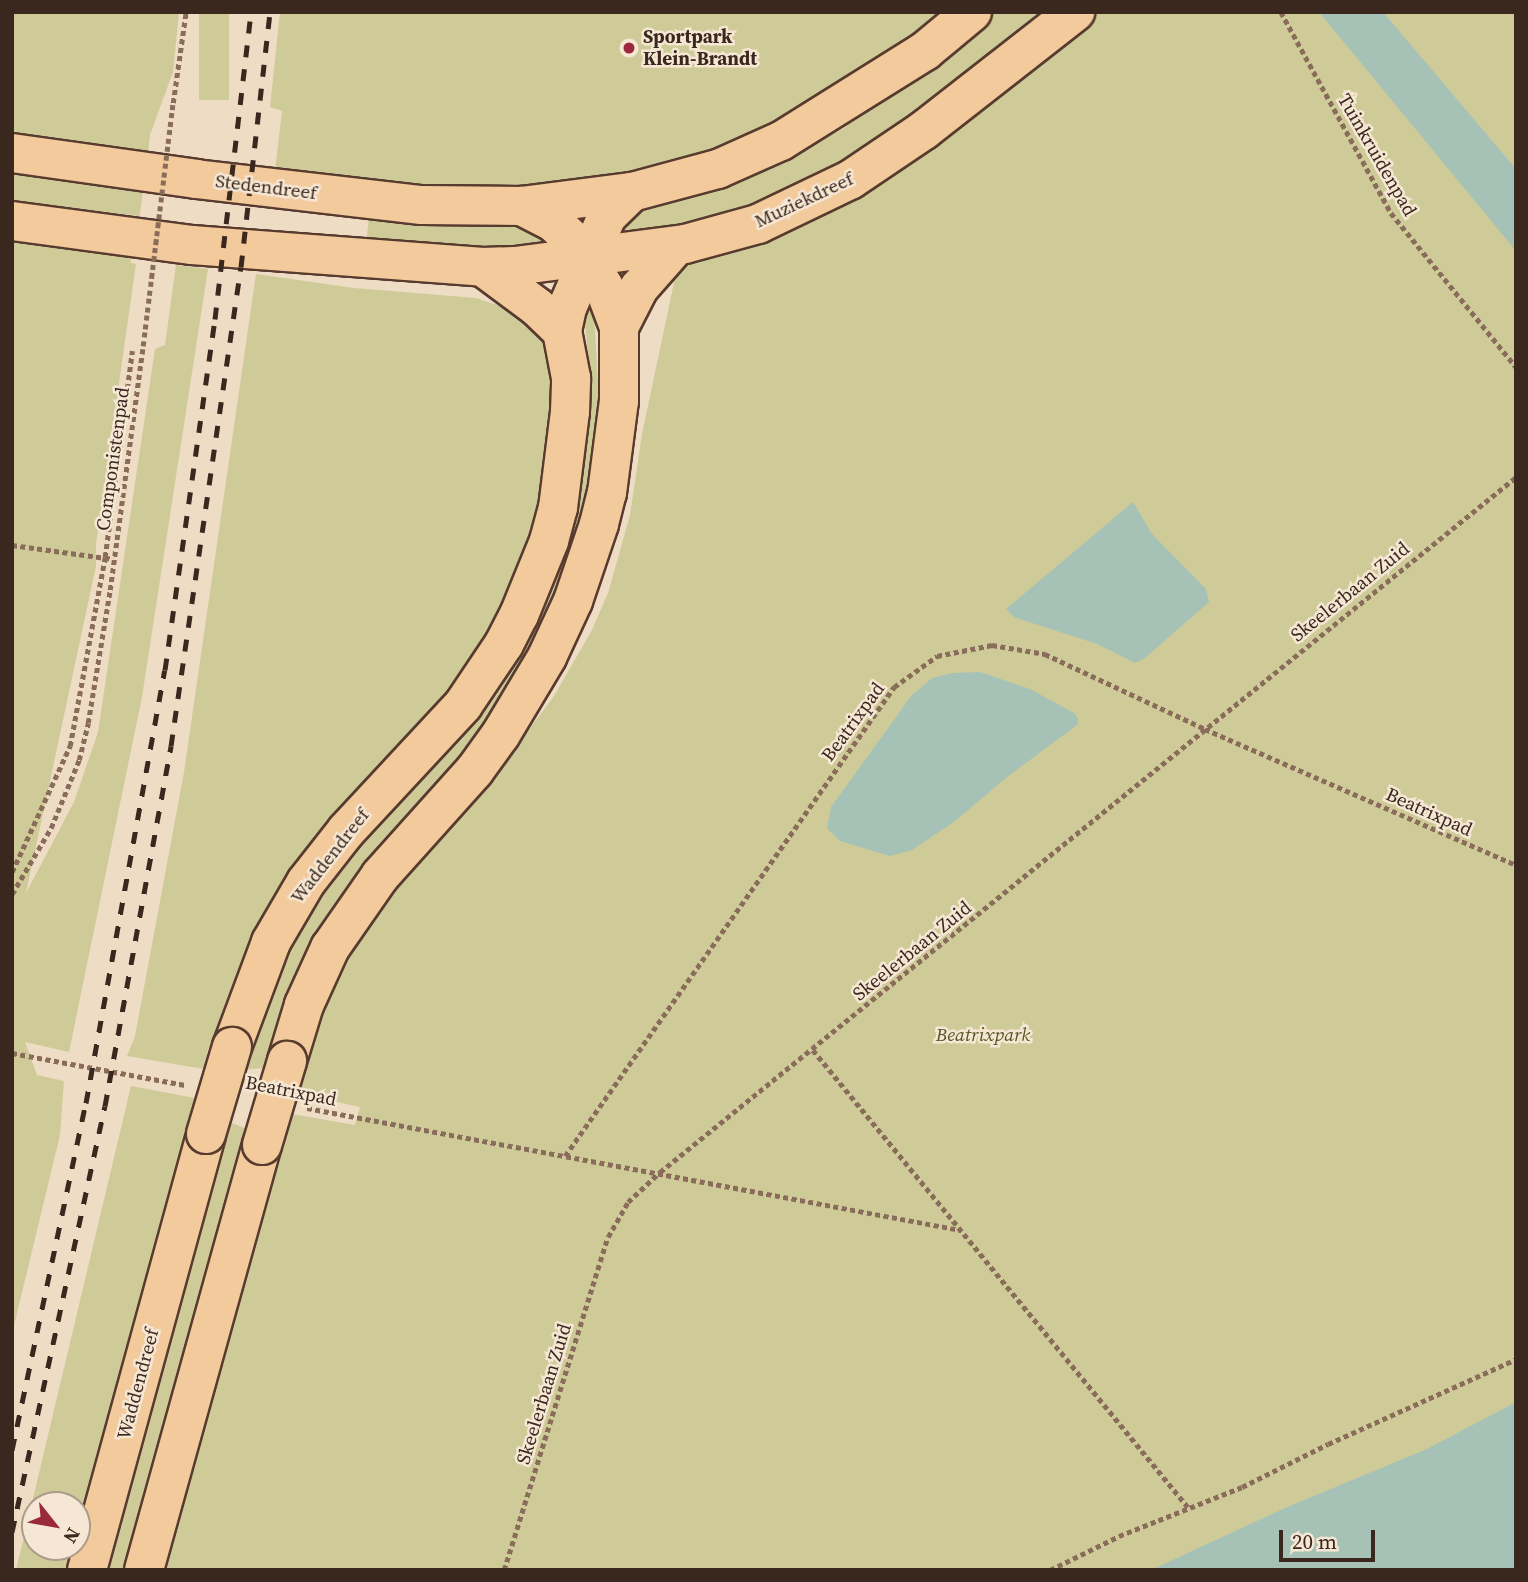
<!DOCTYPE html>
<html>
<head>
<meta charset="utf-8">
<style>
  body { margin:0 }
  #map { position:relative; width:1528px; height:1582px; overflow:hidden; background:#efdcc5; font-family:"Source Serif 4",serif }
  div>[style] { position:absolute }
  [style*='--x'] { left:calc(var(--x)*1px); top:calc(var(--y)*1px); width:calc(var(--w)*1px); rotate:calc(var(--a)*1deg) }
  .green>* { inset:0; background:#cecb98; transform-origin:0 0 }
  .water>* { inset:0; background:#a6c2b6 }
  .path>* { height:4.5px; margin-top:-2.25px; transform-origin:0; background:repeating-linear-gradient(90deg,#8a6c5a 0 5px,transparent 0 8.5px) }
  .roads { filter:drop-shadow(2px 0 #583b2f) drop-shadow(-2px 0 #583b2f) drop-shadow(0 2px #583b2f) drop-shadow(0 -2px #583b2f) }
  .major>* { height:38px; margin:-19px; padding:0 19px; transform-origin:19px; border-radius:19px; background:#f2ca9c }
  .rail>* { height:5px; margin-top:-2.5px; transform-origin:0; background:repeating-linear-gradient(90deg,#3a281f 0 12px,transparent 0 24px) }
  .path-bridge>* { height:4.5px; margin-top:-2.25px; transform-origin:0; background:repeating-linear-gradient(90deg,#8a6c5a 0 5px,transparent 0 8.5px) }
  .bridges { filter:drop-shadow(2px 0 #583b2f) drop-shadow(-2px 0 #583b2f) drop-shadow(0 2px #583b2f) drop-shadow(0 -2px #583b2f) }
  .major-bridge>* { height:38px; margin:-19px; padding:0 19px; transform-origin:19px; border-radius:19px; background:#f2ca9c }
  .dots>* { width:19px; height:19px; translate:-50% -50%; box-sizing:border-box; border:4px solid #f6e7d4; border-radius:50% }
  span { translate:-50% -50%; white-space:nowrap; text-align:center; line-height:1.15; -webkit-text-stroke:5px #f6e7d4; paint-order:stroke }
  .poi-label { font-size:19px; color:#3a281f; font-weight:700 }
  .left { translate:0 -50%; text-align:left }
  .street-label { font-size:19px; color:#3a281f }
  .park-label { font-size:19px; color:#525725; font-style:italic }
  .frame { position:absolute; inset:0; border:14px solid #3a281f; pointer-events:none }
  .north { position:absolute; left:21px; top:1491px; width:70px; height:70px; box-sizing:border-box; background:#f6e7d4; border:2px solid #ab9b8c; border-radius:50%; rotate:121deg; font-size:19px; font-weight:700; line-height:28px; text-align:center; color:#3a281f }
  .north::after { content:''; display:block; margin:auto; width:24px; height:32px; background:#9a293c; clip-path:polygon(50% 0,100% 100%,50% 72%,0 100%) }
  .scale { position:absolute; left:1279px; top:1530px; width:96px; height:32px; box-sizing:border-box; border:4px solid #3a281f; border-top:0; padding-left:9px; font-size:21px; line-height:24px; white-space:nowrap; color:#3a281f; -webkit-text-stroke:5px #f6e7d4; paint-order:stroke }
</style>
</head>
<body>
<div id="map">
  <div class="green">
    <div style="clip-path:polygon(12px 12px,179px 12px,173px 72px,150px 135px,148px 153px,12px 136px)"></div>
    <div style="left:199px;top:12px;width:30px;height:88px"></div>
    <div style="clip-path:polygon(280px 12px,948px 12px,814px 112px,708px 153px,601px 182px,526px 187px,393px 185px,275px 171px,282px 111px,270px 107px)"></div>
    <div style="clip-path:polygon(989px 12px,1050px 12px,917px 123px,776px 204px,679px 233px,610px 234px,636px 210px,785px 159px,843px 129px)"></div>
    <div style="clip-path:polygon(1085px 12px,1516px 12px,1516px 1570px,162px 1570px,292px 1114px,355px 1125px,360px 1107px,290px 1092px,328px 987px,363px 925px,495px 775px,554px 696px,592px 630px,608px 593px,630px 515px,642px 434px,676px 273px,704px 252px)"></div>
    <div style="left:12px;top:165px;width:133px;height:35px;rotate:7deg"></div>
    <div style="clip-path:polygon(370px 209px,468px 217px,518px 227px,536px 235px,552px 248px,549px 255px,366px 243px)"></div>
    <div style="clip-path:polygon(12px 226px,88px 241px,131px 259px,131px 263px,136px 264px,96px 544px,96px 566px,26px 893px,74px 802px,98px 732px,155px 349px,165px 345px,176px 265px,208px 269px,142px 697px,69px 1052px,25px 1042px,37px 1075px,64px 1081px,60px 1135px,12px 1334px)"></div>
    <div style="clip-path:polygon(256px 274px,354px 288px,476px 298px,515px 311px,534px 328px,548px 350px,554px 379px,556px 414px,528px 561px,468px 674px,257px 938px,208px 1050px,204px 1069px,127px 1056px,135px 1036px,184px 772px)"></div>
    <div style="clip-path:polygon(594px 309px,599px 405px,587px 501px,575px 549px,539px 634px,469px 747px,324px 926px,295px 975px,265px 1068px,242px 1070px,273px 967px,325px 881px,452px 736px,587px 425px,588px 352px,584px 315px)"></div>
    <div style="clip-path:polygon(131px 1086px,195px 1098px,77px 1536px,77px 1505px,35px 1505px,35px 1547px,74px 1547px,68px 1570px,16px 1570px)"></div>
    <div style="clip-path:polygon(224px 1120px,247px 1129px,126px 1570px,104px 1570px)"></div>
  </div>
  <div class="water">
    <div style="clip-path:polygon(1319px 12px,1383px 12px,1516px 169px,1516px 251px)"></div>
    <div style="clip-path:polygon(1133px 502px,1152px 534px,1206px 589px,1209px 602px,1145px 658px,1135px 663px,1097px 644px,1014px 617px,1006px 609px)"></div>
    <div style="clip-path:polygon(980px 672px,1030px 689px,1074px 713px,1078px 718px,1077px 725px,1007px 777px,954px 822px,912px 850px,890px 856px,840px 841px,827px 828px,831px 807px,912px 695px,932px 678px,952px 673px)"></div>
    <div style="clip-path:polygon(1516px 1402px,1516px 1570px,1151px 1570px,1285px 1508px,1427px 1449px)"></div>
  </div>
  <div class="path">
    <div style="--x:1281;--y:12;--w:229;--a:61.3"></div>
    <div style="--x:1391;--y:213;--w:198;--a:50.9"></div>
    <div style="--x:173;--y:103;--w:92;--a:-81.9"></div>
    <div style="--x:12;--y:545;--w:102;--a:7.9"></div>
    <div style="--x:12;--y:872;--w:139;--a:-65.3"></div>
    <div style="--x:70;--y:746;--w:192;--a:-79.5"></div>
    <div style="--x:105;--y:557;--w:208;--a:-82.5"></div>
    <div style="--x:12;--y:894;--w:77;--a:-59.4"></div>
    <div style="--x:51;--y:828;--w:74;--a:-67.6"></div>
    <div style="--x:79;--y:760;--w:38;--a:-76"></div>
    <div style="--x:88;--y:723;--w:135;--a:-80.6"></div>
    <div style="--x:110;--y:590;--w:238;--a:-82.3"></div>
    <div style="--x:813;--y:1050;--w:591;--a:50.63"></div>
    <div style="--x:12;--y:1053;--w:176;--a:10.5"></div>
    <div style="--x:307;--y:1108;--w:664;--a:10.58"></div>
    <div style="--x:565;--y:1156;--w:573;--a:-54.95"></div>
    <div style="--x:894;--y:687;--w:53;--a:-35.8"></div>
    <div style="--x:937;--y:656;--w:56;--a:-11.3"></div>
    <div style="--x:992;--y:645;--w:54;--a:9.6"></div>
    <div style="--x:1045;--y:654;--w:177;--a:25.1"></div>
    <div style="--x:1205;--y:729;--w:339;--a:23.6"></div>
    <div style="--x:504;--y:1570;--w:349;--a:-72.7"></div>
    <div style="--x:608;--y:1237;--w:40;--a:-60.3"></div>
    <div style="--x:628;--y:1202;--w:44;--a:-43.2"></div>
    <div style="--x:660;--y:1172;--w:1103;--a:-39.07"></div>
    <div style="--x:1050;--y:1570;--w:77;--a:-26.2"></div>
    <div style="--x:1119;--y:1536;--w:132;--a:-21.7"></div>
    <div style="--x:1242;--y:1487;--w:96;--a:-26.6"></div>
    <div style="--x:1328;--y:1444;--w:206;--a:-24.3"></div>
  </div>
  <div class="roads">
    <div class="major">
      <div style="--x:12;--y:153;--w:186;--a:8"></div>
      <div style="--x:196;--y:179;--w:227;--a:6.6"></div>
      <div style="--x:422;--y:205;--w:99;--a:0.6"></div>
      <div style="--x:521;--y:206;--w:112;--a:-7.2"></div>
      <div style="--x:632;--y:192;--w:89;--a:-15"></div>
      <div style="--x:718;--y:169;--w:69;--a:-24"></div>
      <div style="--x:781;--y:141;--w:170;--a:-32"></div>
      <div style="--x:925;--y:51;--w:61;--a:-39.7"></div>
      <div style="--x:12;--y:221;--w:182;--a:7.6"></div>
      <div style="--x:192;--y:245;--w:292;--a:4.3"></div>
      <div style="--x:483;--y:267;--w:32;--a:-2"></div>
      <div style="--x:515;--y:266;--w:171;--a:-7.4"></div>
      <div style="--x:685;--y:244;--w:76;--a:-15.3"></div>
      <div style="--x:758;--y:224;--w:102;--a:-25.6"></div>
      <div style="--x:850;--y:180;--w:89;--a:-34"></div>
      <div style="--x:924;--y:130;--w:192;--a:-38"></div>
      <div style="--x:483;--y:267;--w:67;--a:36.5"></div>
      <div style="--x:537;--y:307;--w:35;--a:44"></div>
      <div style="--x:619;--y:327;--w:44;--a:-62.9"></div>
      <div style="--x:639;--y:288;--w:56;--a:-48.6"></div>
      <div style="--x:232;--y:1047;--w:112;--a:-69.6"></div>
      <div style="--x:271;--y:942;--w:69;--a:-59.7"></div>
      <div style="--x:306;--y:882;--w:65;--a:-51.9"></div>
      <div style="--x:346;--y:831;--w:172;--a:-47.1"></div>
      <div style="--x:463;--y:705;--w:73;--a:-56.1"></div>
      <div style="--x:504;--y:644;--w:33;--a:-63"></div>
      <div style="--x:519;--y:615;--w:80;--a:-67.9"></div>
      <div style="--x:549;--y:541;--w:34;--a:-75"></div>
      <div style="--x:558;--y:508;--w:97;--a:-82.9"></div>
      <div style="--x:570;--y:412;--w:34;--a:-88"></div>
      <div style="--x:571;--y:378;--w:48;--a:-100.8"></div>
      <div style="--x:562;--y:331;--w:24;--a:-78"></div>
      <div style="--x:567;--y:308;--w:100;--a:-66.5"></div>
      <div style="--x:607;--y:216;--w:35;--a:-44"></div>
      <div style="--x:287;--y:1061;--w:59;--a:-73.1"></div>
      <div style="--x:304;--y:1005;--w:63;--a:-65.5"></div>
      <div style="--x:330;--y:948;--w:88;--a:-55.2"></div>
      <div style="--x:380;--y:876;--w:142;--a:-48.1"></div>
      <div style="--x:475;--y:770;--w:44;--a:-54.2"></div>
      <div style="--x:501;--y:734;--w:90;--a:-59.1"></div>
      <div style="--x:547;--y:657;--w:62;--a:-65.1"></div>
      <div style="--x:573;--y:601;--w:81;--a:-71.3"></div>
      <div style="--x:599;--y:524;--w:32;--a:-76"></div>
      <div style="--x:607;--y:493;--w:93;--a:-82.6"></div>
      <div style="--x:619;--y:401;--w:74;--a:-90"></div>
      <div style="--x:619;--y:327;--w:43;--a:-110.6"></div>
      <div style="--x:604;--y:287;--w:47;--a:-121"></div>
      <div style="--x:580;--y:247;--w:37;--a:-137"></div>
      <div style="--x:553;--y:222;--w:36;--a:-153"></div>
      <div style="--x:87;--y:1570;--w:452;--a:-74.7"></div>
      <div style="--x:144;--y:1570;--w:441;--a:-74.5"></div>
    </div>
  </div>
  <div class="rail">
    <div style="--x:12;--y:1450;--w:355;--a:-78"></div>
    <div style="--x:86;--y:1103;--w:440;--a:-79.7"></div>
    <div style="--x:165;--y:670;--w:355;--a:-81.9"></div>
    <div style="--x:215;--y:319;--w:309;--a:-83.3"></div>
    <div style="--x:12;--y:1532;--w:436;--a:-77.7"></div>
    <div style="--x:105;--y:1106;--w:366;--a:-79.6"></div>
    <div style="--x:171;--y:746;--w:484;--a:-81.7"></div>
    <div style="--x:241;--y:267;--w:257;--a:-83.5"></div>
  </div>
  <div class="path-bridge">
    <div style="--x:142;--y:354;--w:253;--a:-83"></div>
  </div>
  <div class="bridges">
    <div class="major-bridge">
      <div style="--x:206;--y:1134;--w:91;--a:-73.4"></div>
      <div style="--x:262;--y:1145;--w:88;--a:-73.4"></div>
    </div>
  </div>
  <div class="dots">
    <div style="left:629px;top:48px;background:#9a293c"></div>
  </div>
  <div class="poi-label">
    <span class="left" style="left:643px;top:48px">Sportpark<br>Klein-Brandt</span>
  </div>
  <div class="street-label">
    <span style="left:1377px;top:155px;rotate:60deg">Tuinkruidenpad</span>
    <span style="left:266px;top:187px;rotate:7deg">Stedendreef</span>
    <span style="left:804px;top:200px;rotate:-25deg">Muziekdreef</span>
    <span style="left:113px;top:459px;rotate:-82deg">Componistenpad</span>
    <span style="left:1350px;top:592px;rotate:-39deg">Skeelerbaan Zuid</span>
    <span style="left:853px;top:722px;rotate:-54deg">Beatrixpad</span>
    <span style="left:1429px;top:812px;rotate:24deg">Beatrixpad</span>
    <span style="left:330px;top:856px;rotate:-52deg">Waddendreef</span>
    <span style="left:912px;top:951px;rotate:-39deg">Skeelerbaan Zuid</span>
    <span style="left:291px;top:1091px;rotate:11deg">Beatrixpad</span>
    <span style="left:138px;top:1384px;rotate:-75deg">Waddendreef</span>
    <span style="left:544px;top:1394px;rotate:-73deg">Skeelerbaan Zuid</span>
  </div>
  <div class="park-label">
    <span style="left:983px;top:1035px">Beatrixpark</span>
  </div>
  <div class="frame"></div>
  <div class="north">N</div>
  <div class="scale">20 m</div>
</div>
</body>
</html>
